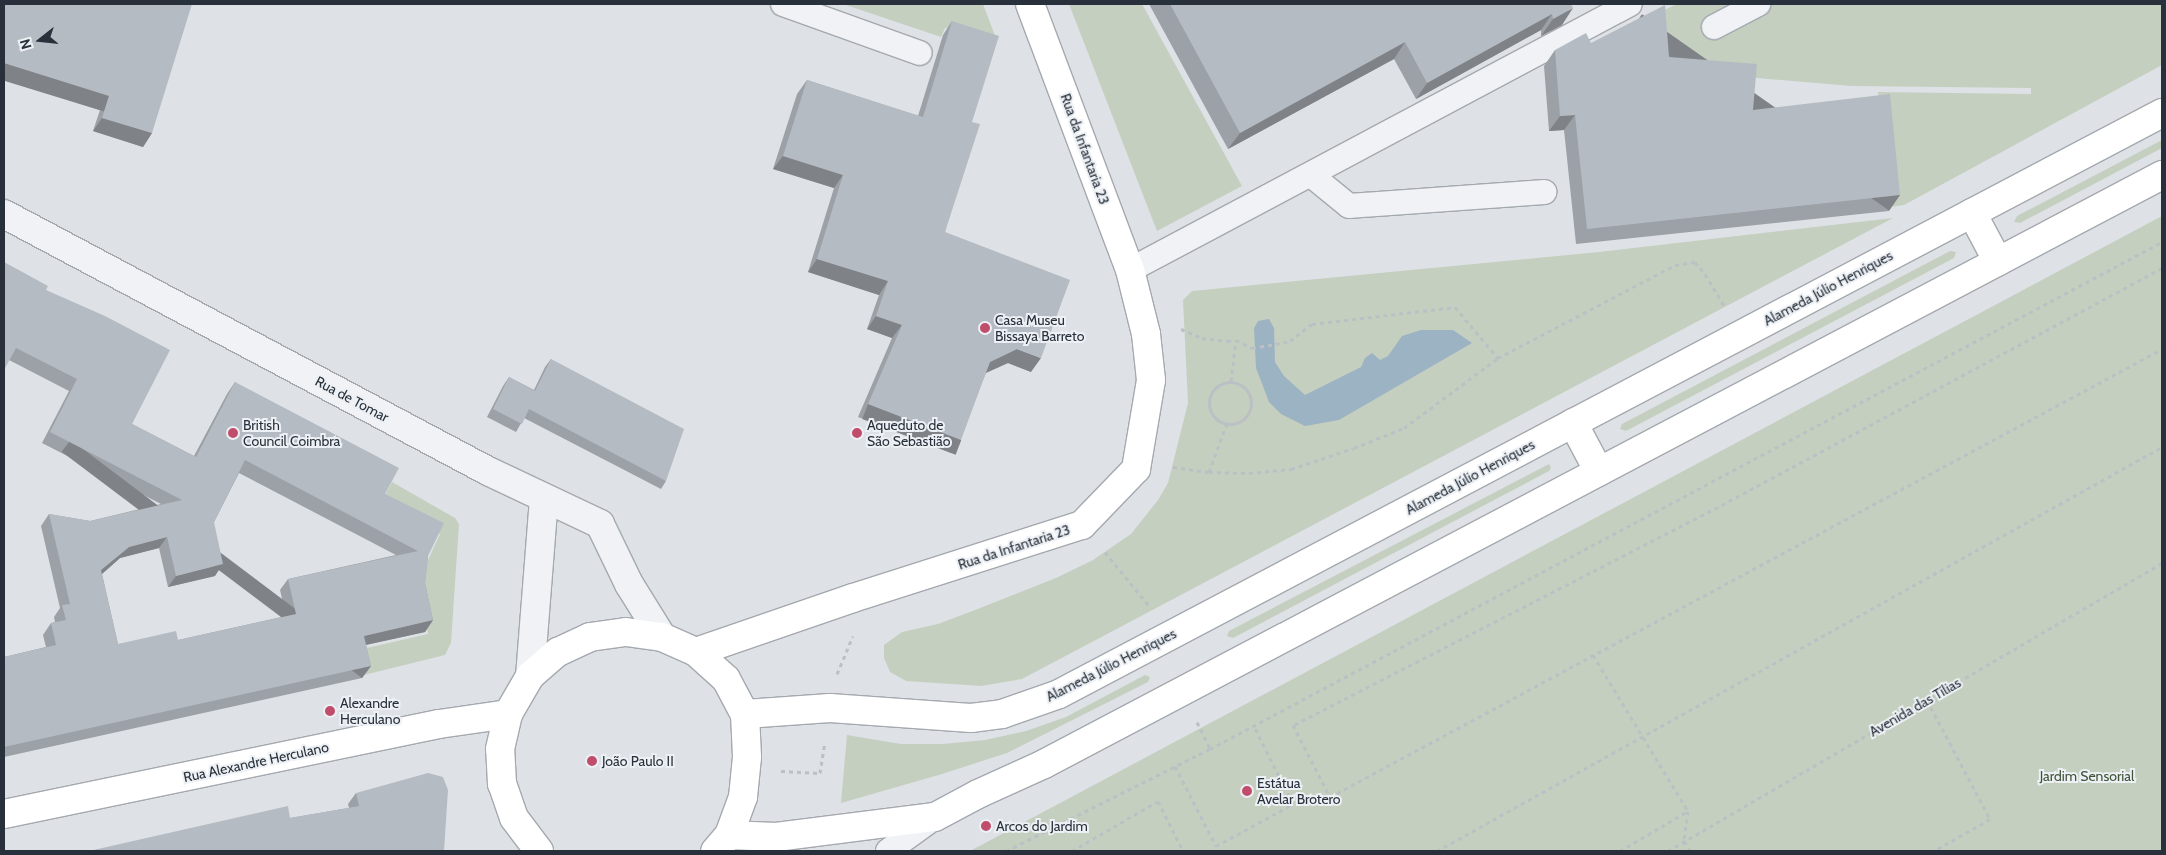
<!DOCTYPE html>
<html>
<head>
<meta charset="utf-8">
<style>
  body { margin:0 }
  #map { position:relative; width:2166px; height:855px; overflow:hidden; background:#dee2e6; font-family:Cabin,sans-serif }
  div>[style] { position:absolute }
  [style*='--x'] { left:calc(var(--x)*1px); top:calc(var(--y)*1px); width:calc(var(--w)*1px); rotate:calc(var(--a)*1deg) }
  .green>* { inset:0; background:#c5cfbf }
  .water>* { inset:0; background:#9cb3c3 }
  .path>* { height:3px; margin-top:-1.5px; transform-origin:0; background:repeating-linear-gradient(90deg,#bcc0c5 0 4px,transparent 0 8px) }
  .path>.ring { margin:-1.5px; padding:0; box-sizing:content-box; background:none; border:3px solid #bcc0c5; border-radius:50% }
  .roads { filter:drop-shadow(1px 0 #a4a9af) drop-shadow(-1px 0 #a4a9af) drop-shadow(0 1px #a4a9af) drop-shadow(0 -1px #a4a9af) }
  .service>* { height:24px; margin:-12px; padding:0 12px; transform-origin:12px; border-radius:12px; background:#f0f2f5 }
  .minor>* { height:28px; margin:-14px; padding:0 14px; transform-origin:14px; border-radius:14px; background:#f0f2f5 }
  .secondary>* { height:28px; margin:-14px; padding:0 14px; transform-origin:14px; border-radius:14px; background:#fff }
  .wall>* { inset:0; background:#9ca1a7 }
  .shaded-wall>* { inset:0; background:#7f8388; transform-origin:0 0 }
  .building>* { inset:0; background:#b5bbc2 }
  .dots>* { width:14px; height:14px; translate:-50% -50%; box-sizing:border-box; border:2px solid #edf0f4; border-radius:50% }
  span { translate:-50% -50%; white-space:nowrap; text-align:center; line-height:1.15; -webkit-text-stroke:4px #edf0f4; paint-order:stroke }
  .street-label { font-size:14px; color:#28313b }
  .poi-label { font-size:14px; color:#28313b }
  .left { translate:0 -50%; text-align:left }
  .park-label { font-size:14px; color:#405537 }
  .frame { position:absolute; inset:0; border:5px solid #28313b; pointer-events:none }
  .north { position:absolute; left:15px; top:15px; width:50px; height:50px; -webkit-text-stroke:4px #edf0f4; paint-order:stroke; rotate:254deg; font-size:14px; font-weight:700; line-height:20px; text-align:center; color:#28313b }
  .north::after { content:''; display:block; margin:auto; width:18px; height:22px; background:#28313b; clip-path:polygon(50% 0,100% 100%,50% 72%,0 100%) }
</style>
</head>
<body>
<div id="map">
  <div class="green">
    <div style="clip-path:polygon(843px 4px,983px 4px,997px 41px,945px 28px,941px 37px)"></div>
    <div style="clip-path:polygon(1069px 4px,1142px 4px,1242px 186px,1157px 231px)"></div>
    <div style="clip-path:polygon(1677px 4px,2162px 4px,2162px 65px,1904px 205px,1890px 207px,1878px 92px,2031px 94px,2031px 88px,1851px 86px,1663px 70px,1658px 13px)"></div>
    <div style="clip-path:polygon(2162px 140px,2162px 148px,2020px 223px,2014px 222px,2017px 216px)"></div>
    <div style="clip-path:polygon(2162px 216px,2162px 851px,970px 851px)"></div>
    <div style="clip-path:polygon(1893px 218px,1022px 679px,981px 686px,906px 681px,890px 672px,884px 658px,884px 645px,902px 632px,938px 624px,975px 610px,1056px 578px,1093px 560px,1131px 534px,1158px 500px,1168px 483px,1188px 403px,1183px 300px,1192px 291px,1599px 252px)"></div>
    <div style="clip-path:polygon(1950px 251px,1956px 252px,1954px 258px,1626px 431px,1620px 429px,1622px 424px)"></div>
    <div style="clip-path:polygon(1549px 464px,1551px 468px,1549px 471px,1233px 638px,1227px 636px,1229px 631px)"></div>
    <div style="clip-path:polygon(392px 482px,455px 518px,459px 524px,451px 643px,445px 655px,364px 675px,358px 650px,428px 634px,420px 595px,423px 571px,440px 534px,380px 505px)"></div>
    <div style="clip-path:polygon(1145px 675px,1150px 677px,1148px 682px,1007px 753px,942px 774px,841px 803px,847px 735px,901px 744px,943px 744px,985px 740px,1026px 731px,1066px 717px)"></div>
  </div>
  <div class="water">
    <div style="clip-path:polygon(1269px 319px,1274px 328px,1275px 362px,1284px 376px,1305px 395px,1361px 367px,1365px 358px,1372px 353px,1380px 360px,1388px 356px,1402px 336px,1421px 330px,1453px 330px,1472px 343px,1339px 420px,1305px 426px,1281px 414px,1269px 402px,1256px 368px,1254px 328px,1258px 321px)"></div>
  </div>
  <div class="path">
    <div style="--x:2162;--y:268;--w:504;--a:151.71"></div>
    <div style="--x:1718;--y:507;--w:478;--a:152.8"></div>
    <div style="--x:1293;--y:725;--w:81;--a:62.8"></div>
    <div style="--x:1330;--y:797;--w:945;--a:-28.3"></div>
    <div style="--x:1181;--y:329;--w:23;--a:23"></div>
    <div style="--x:1202;--y:338;--w:25;--a:7"></div>
    <div style="--x:1227;--y:341;--w:9;--a:-6"></div>
    <div style="--x:1236;--y:340;--w:18;--a:27"></div>
    <div style="--x:1252;--y:348;--w:39;--a:-10"></div>
    <div style="--x:1290;--y:341;--w:28;--a:-38"></div>
    <div style="--x:1312;--y:324;--w:144;--a:-6.8"></div>
    <div style="--x:1455;--y:307;--w:67;--a:49.9"></div>
    <div style="--x:1231;--y:381;--w:41;--a:-83"></div>
    <div class="ring" style="left:1209px;top:382px;width:39px;height:39px"></div>
    <div style="--x:1173;--y:467;--w:36;--a:8"></div>
    <div style="--x:1209;--y:472;--w:40;--a:1.4"></div>
    <div style="--x:1249;--y:473;--w:42;--a:-5.4"></div>
    <div style="--x:1291;--y:469;--w:66;--a:-18.4"></div>
    <div style="--x:1354;--y:448;--w:54;--a:-21.8"></div>
    <div style="--x:1404;--y:428;--w:117;--a:-36.7"></div>
    <div style="--x:1498;--y:358;--w:200;--a:-27.7"></div>
    <div style="--x:1675;--y:265;--w:20;--a:-9"></div>
    <div style="--x:1695;--y:262;--w:16;--a:50"></div>
    <div style="--x:1705;--y:274;--w:37;--a:59"></div>
    <div style="--x:1209;--y:472;--w:52;--a:-69.8"></div>
    <div style="--x:1105;--y:552;--w:71;--a:50.7"></div>
    <div style="--x:1593;--y:655;--w:183;--a:58.7"></div>
    <div style="--x:1688;--y:811;--w:30;--a:98"></div>
    <div style="--x:1684;--y:841;--w:12;--a:59"></div>
    <div style="--x:837;--y:674;--w:41;--a:-67.2"></div>
    <div style="--x:1927;--y:700;--w:135;--a:62.1"></div>
    <div style="--x:1990;--y:819;--w:64;--a:150.3"></div>
    <div style="--x:1197;--y:722;--w:30;--a:64"></div>
    <div style="--x:1175;--y:766;--w:90;--a:62.9"></div>
    <div style="--x:1216;--y:846;--w:88;--a:-28.6"></div>
    <div style="--x:1293;--y:804;--w:87;--a:-116.6"></div>
    <div style="--x:781;--y:771;--w:39;--a:3"></div>
    <div style="--x:820;--y:773;--w:30;--a:-81"></div>
    <div style="--x:1006;--y:851;--w:228;--a:-26.6"></div>
    <div style="--x:1210;--y:749;--w:1079;--a:-28.04"></div>
    <div style="--x:1072;--y:851;--w:99;--a:-30.2"></div>
    <div style="--x:1158;--y:801;--w:56;--a:63.4"></div>
    <div style="--x:1437;--y:851;--w:830;--a:-29.13"></div>
    <div style="--x:1620;--y:851;--w:79;--a:-30.5"></div>
    <div style="--x:1668;--y:851;--w:572;--a:-30.24"></div>
  </div>
  <div class="roads">
    <div class="service">
      <div style="--x:783;--y:4;--w:145;--a:19.7"></div>
      <div style="--x:1714;--y:27;--w:50;--a:-27.6"></div>
      <div style="--x:1311;--y:175;--w:49;--a:39.2"></div>
      <div style="--x:1349;--y:206;--w:196;--a:-4.1"></div>
      <div style="--x:1130;--y:270;--w:566;--a:-28.01"></div>
      <div style="--x:888;--y:851;--w:58;--a:-35.9"></div>
    </div>
    <div class="minor">
      <div style="--x:4;--y:214;--w:548;--a:27.97"></div>
      <div style="--x:488;--y:471;--w:124;--a:25.3"></div>
      <div style="--x:600;--y:524;--w:67;--a:64.2"></div>
      <div style="--x:629;--y:584;--w:62;--a:58.1"></div>
      <div style="--x:530;--y:676;--w:178;--a:-85.5"></div>
    </div>
    <div class="secondary">
      <div style="--x:1972;--y:213;--w:55;--a:62"></div>
      <div style="--x:1573;--y:423;--w:55;--a:62"></div>
      <div style="--x:696;--y:652;--w:166;--a:-19"></div>
      <div style="--x:853;--y:598;--w:240;--a:-17.7"></div>
      <div style="--x:1082;--y:525;--w:78;--a:-46"></div>
      <div style="--x:1136;--y:469;--w:90;--a:-80.4"></div>
      <div style="--x:1151;--y:380;--w:46;--a:-96.2"></div>
      <div style="--x:1146;--y:334;--w:66;--a:-104"></div>
      <div style="--x:1130;--y:270;--w:284;--a:-110.6"></div>
      <div style="--x:745;--y:714;--w:85;--a:-4"></div>
      <div style="--x:830;--y:708;--w:141;--a:4.1"></div>
      <div style="--x:971;--y:718;--w:31;--a:-7"></div>
      <div style="--x:1002;--y:714;--w:60;--a:-19.3"></div>
      <div style="--x:1059;--y:694;--w:1247;--a:-27.78"></div>
      <div style="--x:4;--y:814;--w:444;--a:-11.7"></div>
      <div style="--x:439;--y:724;--w:70;--a:-8.2"></div>
      <div style="--x:729;--y:835;--w:47;--a:2.4"></div>
      <div style="--x:776;--y:837;--w:160;--a:-7.2"></div>
      <div style="--x:935;--y:817;--w:49;--a:-28.1"></div>
      <div style="--x:978;--y:794;--w:72;--a:-24.4"></div>
      <div style="--x:1044;--y:764;--w:1264;--a:-27.78"></div>
      <div style="--x:539;--y:851;--w:41;--a:-127.1"></div>
      <div style="--x:514;--y:818;--w:36;--a:-109"></div>
      <div style="--x:502;--y:784;--w:35;--a:-93"></div>
      <div style="--x:500;--y:749;--w:36;--a:-77"></div>
      <div style="--x:508;--y:714;--w:44;--a:-59.9"></div>
      <div style="--x:530;--y:676;--w:37;--a:-41"></div>
      <div style="--x:558;--y:652;--w:35;--a:-25"></div>
      <div style="--x:590;--y:637;--w:36;--a:-8"></div>
      <div style="--x:626;--y:632;--w:36;--a:8"></div>
      <div style="--x:662;--y:637;--w:37;--a:24"></div>
      <div style="--x:696;--y:652;--w:40;--a:42"></div>
      <div style="--x:726;--y:679;--w:40;--a:62"></div>
      <div style="--x:745;--y:714;--w:43;--a:87.3"></div>
      <div style="--x:747;--y:757;--w:40;--a:95.7"></div>
      <div style="--x:743;--y:797;--w:40;--a:110.2"></div>
      <div style="--x:729;--y:835;--w:21;--a:131"></div>
    </div>
  </div>
  <div class="wall">
    <div style="clip-path:polygon(4px 4px,152px 133px,143px 147px,93px 131px,100px 110px,4px 80px)"></div>
    <div style="clip-path:polygon(1149px 4px,1571px 4px,1562px 25px,1541px 36px,1541px 30px,1416px 99px,1394px 59px,1228px 149px)"></div>
    <div style="clip-path:polygon(952px 21px,972px 122px,945px 232px,1031px 372px,1008px 363px,986px 373px,951px 453px,858px 417px,892px 338px,867px 329px,879px 295px,808px 272px,834px 188px,773px 169px,797px 94px,807px 80px,918px 116px,943px 35px)"></div>
    <div style="clip-path:polygon(1591px 43px,1669px 57px,1753px 110px,1900px 195px,1889px 211px,1576px 244px,1564px 130px,1549px 131px,1544px 66px,1555px 50px)"></div>
    <div style="clip-path:polygon(evenodd,46px 290px,132px 424px,194px 456px,227px 394px,235px 382px,385px 494px,428px 556px,425px 583px,433px 620px,425px 632px,366px 645px,371px 666px,362px 678px,4px 757px,4px 657px,46px 647px,43px 635px,51px 623px,55px 622px,54px 617px,60px 608px,41px 526px,49px 514px,90px 521px,161px 504px,42px 443px,69px 391px,9px 360px,46px 290px,239px 473px,396px 555px,288px 579px,280px 590px,286px 616px,178px 640px,118px 644px,102px 574px,120px 558px,159px 548px,168px 587px,215px 576px,214px 522px,239px 473px)"></div>
    <div style="clip-path:polygon(551px 359px,666px 481px,661px 489px,524px 418px,516px 432px,487px 417px,503px 386px,509px 377px,534px 390px,545px 367px)"></div>
    <div style="clip-path:polygon(356px 793px,444px 851px,290px 818px,349px 808px,348px 804px)"></div>
  </div>
  <div class="shaded-wall">
    <div style="clip-path:polygon(1573px 8px,1562px 25px,1541px 36px,1553px 19px)"></div>
    <div style="clip-path:polygon(1552px 14px,1541px 30px,1416px 99px,1427px 83px)"></div>
    <div style="clip-path:polygon(1405px 42px,1394px 59px,1228px 149px,1240px 133px)"></div>
    <div style="left:4px;top:63px;width:110px;height:17px;rotate:17deg"></div>
    <div style="clip-path:polygon(1575px 115px,1564px 130px,1549px 131px,1560px 116px)"></div>
    <div style="clip-path:polygon(102px 118px,152px 133px,143px 147px,93px 131px)"></div>
    <div style="clip-path:polygon(783px 156px,843px 175px,834px 188px,773px 169px)"></div>
    <div style="left:1900px;top:195px;width:19px;height:315px;rotate:125deg"></div>
    <div style="clip-path:polygon(817px 259px,888px 281px,879px 295px,808px 272px)"></div>
    <div style="clip-path:polygon(876px 316px,902px 325px,892px 338px,867px 329px)"></div>
    <div style="clip-path:polygon(1017px 349px,1041px 358px,1031px 372px,1008px 363px,981px 375px,990px 362px)"></div>
    <div style="left:868px;top:404px;width:100px;height:16px;rotate:21deg"></div>
    <div style="clip-path:polygon(167px 537px,159px 548px,120px 558px,93px 582px,101px 570px,129px 547px)"></div>
    <div style="clip-path:polygon(223px 564px,215px 576px,168px 587px,176px 576px)"></div>
    <div style="clip-path:polygon(433px 620px,425px 632px,356px 647px,364px 636px)"></div>
    <div style="left:371px;top:666px;width:15px;height:376px;rotate:127deg"></div>
  </div>
  <div class="building">
    <div style="clip-path:polygon(4px 4px,192px 4px,152px 133px,102px 118px,109px 96px,4px 63px)"></div>
    <div style="clip-path:polygon(1170px 4px,1571px 4px,1573px 8px,1553px 19px,1552px 14px,1427px 83px,1405px 42px,1240px 133px)"></div>
    <div style="clip-path:polygon(1665px 5px,1669px 57px,1757px 64px,1753px 110px,1890px 94px,1900px 195px,1587px 229px,1575px 115px,1560px 116px,1555px 50px,1586px 33px,1591px 43px)"></div>
    <div style="clip-path:polygon(952px 21px,999px 36px,972px 122px,980px 124px,945px 232px,1070px 280px,1041px 358px,1017px 349px,990px 362px,961px 440px,868px 404px,902px 325px,876px 316px,888px 281px,817px 259px,843px 175px,783px 156px,807px 80px,923px 117px)"></div>
    <div style="clip-path:polygon(evenodd,4px 262px,48px 286px,46px 290px,105px 316px,170px 350px,132px 424px,196px 457px,235px 382px,399px 468px,385px 494px,444px 523px,428px 556px,425px 583px,433px 620px,364px 636px,371px 666px,4px 747px,4px 657px,56px 645px,51px 623px,66px 620px,62px 605px,70px 604px,49px 514px,90px 521px,182px 500px,50px 432px,77px 379px,16px 348px,4px 370px,4px 262px,245px 460px,418px 551px,288px 579px,296px 614px,178px 640px,176px 631px,118px 644px,101px 570px,129px 547px,167px 537px,176px 576px,223px 564px,214px 522px,245px 460px)"></div>
    <div style="clip-path:polygon(551px 359px,684px 429px,666px 481px,529px 409px,522px 424px,493px 409px,509px 377px,535px 391px)"></div>
    <div style="clip-path:polygon(428px 773px,443px 777px,448px 790px,444px 851px,89px 851px,288px 806px,290px 818px,359px 806px,356px 793px)"></div>
  </div>
  <div class="dots">
    <div style="left:985px;top:328px;background:#c04d6b"></div>
    <div style="left:233px;top:433px;background:#c04d6b"></div>
    <div style="left:857px;top:433px;background:#c04d6b"></div>
    <div style="left:330px;top:711px;background:#c04d6b"></div>
    <div style="left:592px;top:761px;background:#c04d6b"></div>
    <div style="left:1247px;top:791px;background:#c04d6b"></div>
    <div style="left:986px;top:826px;background:#c04d6b"></div>
  </div>
  <div class="street-label">
    <span style="left:1085px;top:149px;rotate:70deg">Rua da Infantaria 23</span>
    <span style="left:1828px;top:288px;rotate:-28deg">Alameda Júlio Henriques</span>
    <span style="left:352px;top:399px;rotate:28deg">Rua de Tomar</span>
    <span style="left:1470px;top:477px;rotate:-28deg">Alameda Júlio Henriques</span>
    <span style="left:1014px;top:547px;rotate:-18deg">Rua da Infantaria 23</span>
    <span style="left:1111px;top:665px;rotate:-27deg">Alameda Júlio Henriques</span>
    <span style="left:1915px;top:707px;rotate:-30deg">Avenida das Tílias</span>
    <span style="left:256px;top:762px;rotate:-12deg">Rua Alexandre Herculano</span>
  </div>
  <div class="poi-label">
    <span class="left" style="left:995px;top:328px">Casa Museu<br>Bissaya Barreto</span>
    <span class="left" style="left:243px;top:433px">British<br>Council Coimbra</span>
    <span class="left" style="left:867px;top:433px">Aqueduto de<br>São Sebastião</span>
    <span class="left" style="left:340px;top:711px">Alexandre<br>Herculano</span>
    <span class="left" style="left:602px;top:761px">João Paulo II</span>
    <span class="left" style="left:1257px;top:791px">Estátua<br>Avelar Brotero</span>
    <span class="left" style="left:996px;top:826px">Arcos do Jardim</span>
  </div>
  <div class="park-label">
    <span style="left:2087px;top:776px">Jardim Sensorial</span>
  </div>
  <div class="frame"></div>
  <div class="north">N</div>
</div>
</body>
</html>
